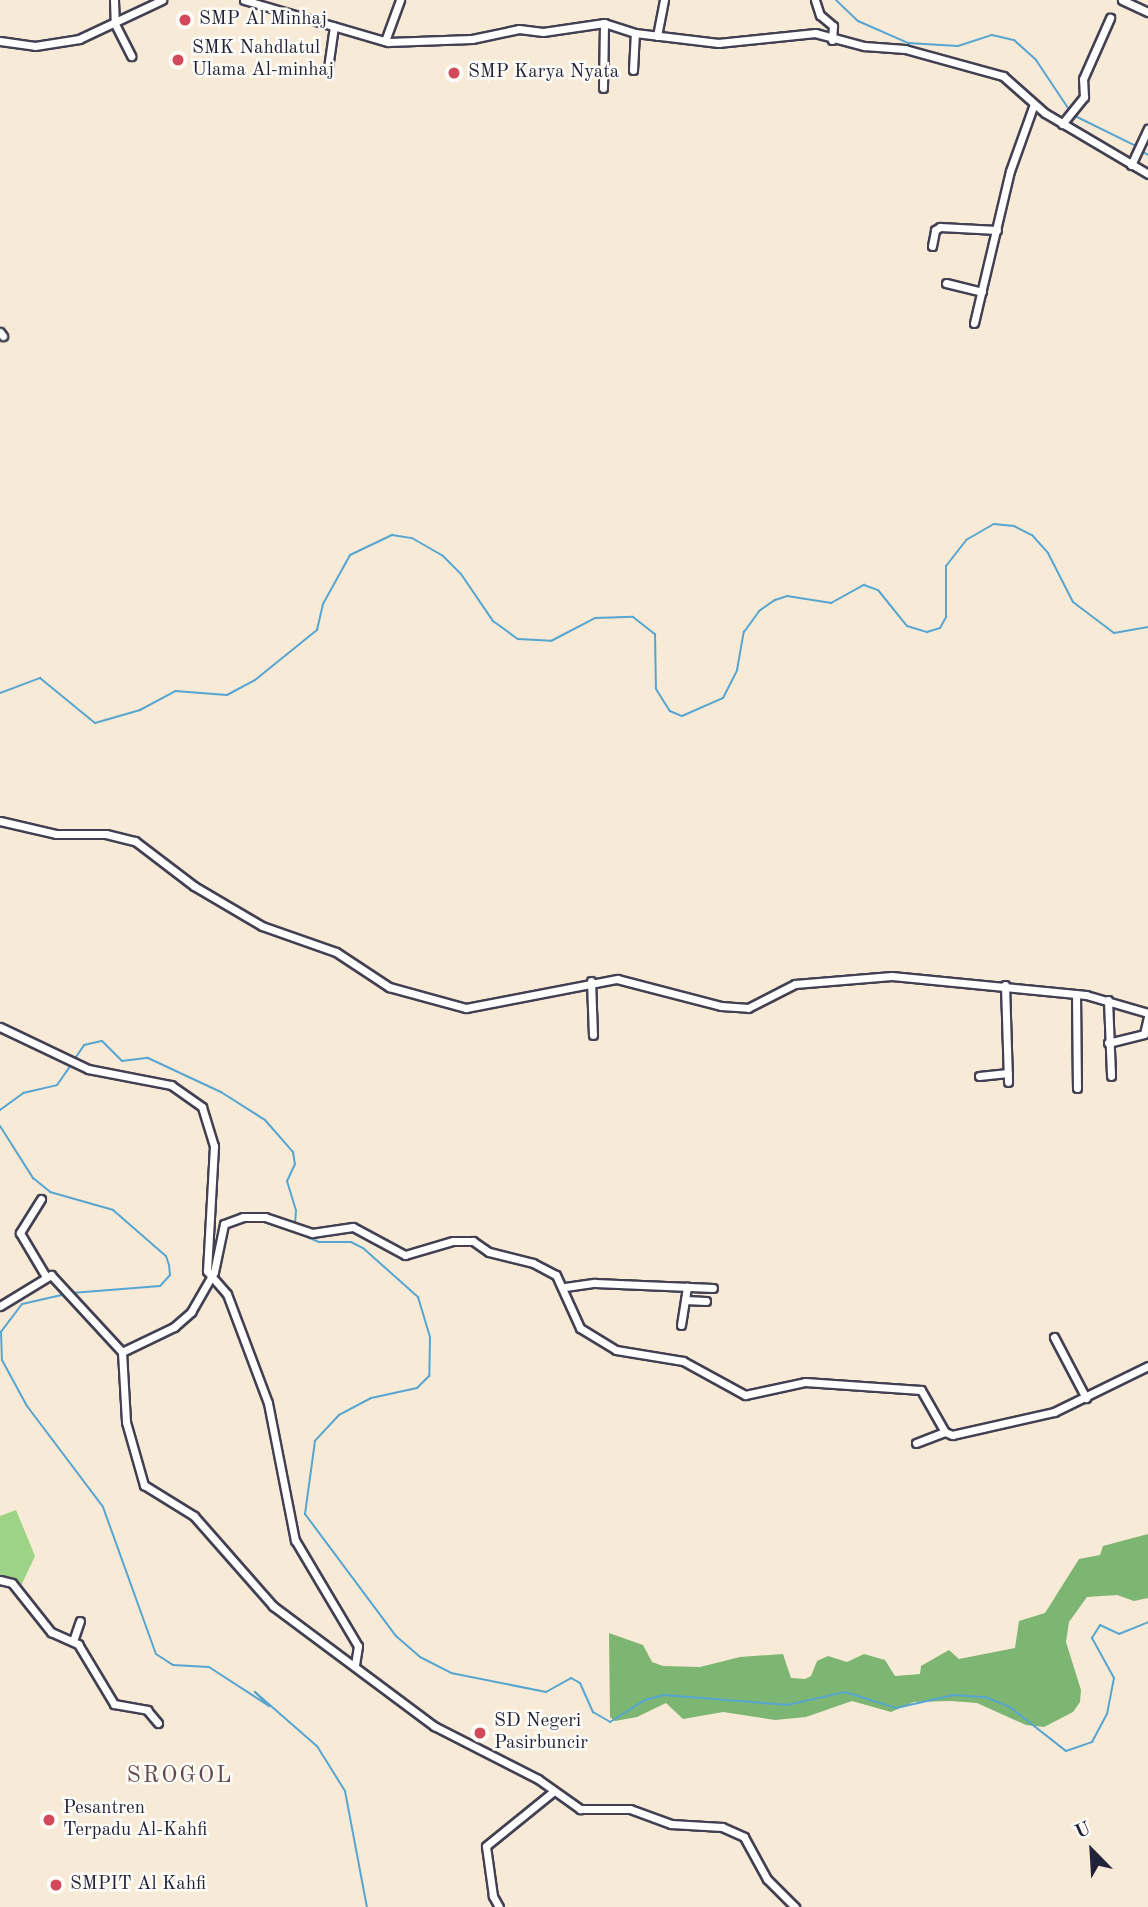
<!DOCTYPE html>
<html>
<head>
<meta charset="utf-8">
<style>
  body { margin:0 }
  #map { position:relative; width:1148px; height:1907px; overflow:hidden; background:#f7ead6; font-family:"Old Standard TT",serif }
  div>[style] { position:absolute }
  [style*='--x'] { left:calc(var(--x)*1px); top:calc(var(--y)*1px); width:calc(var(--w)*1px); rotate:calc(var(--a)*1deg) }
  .green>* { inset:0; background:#9cd384 }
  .forest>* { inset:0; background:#7db572 }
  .stream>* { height:2px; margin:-1px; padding:0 1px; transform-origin:1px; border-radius:1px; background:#57a5d1 }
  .roads { filter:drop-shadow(2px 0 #424052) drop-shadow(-2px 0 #424052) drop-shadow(0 2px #424052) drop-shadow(0 -2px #424052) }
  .street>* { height:7px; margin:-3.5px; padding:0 3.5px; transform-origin:3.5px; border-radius:3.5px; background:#fff }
  .dots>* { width:19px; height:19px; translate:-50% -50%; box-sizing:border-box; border:4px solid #fdfcf7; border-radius:50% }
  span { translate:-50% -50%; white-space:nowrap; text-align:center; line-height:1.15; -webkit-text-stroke:5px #fdfcf7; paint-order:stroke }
  .poi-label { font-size:19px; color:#22223b }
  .left { translate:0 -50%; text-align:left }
  .quarter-label { font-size:23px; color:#654950; letter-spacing:2px }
  .north { position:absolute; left:1057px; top:1816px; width:70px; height:70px; -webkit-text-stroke:5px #fdfcf7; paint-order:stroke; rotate:336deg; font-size:19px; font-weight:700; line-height:28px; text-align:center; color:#22223b }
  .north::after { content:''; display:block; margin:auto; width:24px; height:32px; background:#22223b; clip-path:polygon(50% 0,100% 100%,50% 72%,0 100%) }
</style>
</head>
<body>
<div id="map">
  <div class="green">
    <div style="clip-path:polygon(16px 1510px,35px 1556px,20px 1588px,0 1578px,0 1516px)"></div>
  </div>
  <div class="forest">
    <div style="clip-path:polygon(1148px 1534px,1148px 1598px,1134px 1601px,1117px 1595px,1087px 1597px,1069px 1622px,1066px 1642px,1081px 1690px,1080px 1702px,1073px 1712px,1044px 1727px,1026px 1725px,977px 1703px,951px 1701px,914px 1702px,891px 1712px,852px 1701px,806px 1717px,775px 1720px,723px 1712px,683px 1719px,666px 1703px,637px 1717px,615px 1721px,610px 1717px,609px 1633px,643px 1645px,652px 1662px,663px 1666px,700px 1667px,740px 1657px,783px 1654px,791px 1678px,805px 1679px,811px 1676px,817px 1661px,828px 1656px,847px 1662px,864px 1654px,885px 1660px,895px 1676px,920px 1674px,921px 1666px,949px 1650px,959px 1659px,1015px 1648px,1019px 1621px,1045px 1613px,1079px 1559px,1100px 1555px,1103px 1546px)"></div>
  </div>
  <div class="stream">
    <div style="--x:836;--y:0;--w:30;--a:44"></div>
    <div style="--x:858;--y:21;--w:55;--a:23.7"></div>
    <div style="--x:908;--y:43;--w:50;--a:3.4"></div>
    <div style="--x:958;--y:46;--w:36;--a:-18"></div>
    <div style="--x:992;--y:35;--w:23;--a:13"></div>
    <div style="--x:1014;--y:40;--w:30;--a:42"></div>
    <div style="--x:1036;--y:60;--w:61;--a:56.3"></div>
    <div style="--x:1073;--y:115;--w:70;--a:26.2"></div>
    <div style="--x:1140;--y:150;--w:9;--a:32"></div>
    <div style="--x:0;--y:693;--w:43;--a:-20.6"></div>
    <div style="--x:40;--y:678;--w:71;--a:39.3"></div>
    <div style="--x:95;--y:723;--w:47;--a:-16.1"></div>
    <div style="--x:140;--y:710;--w:40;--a:-28"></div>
    <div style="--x:175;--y:691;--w:52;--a:4.4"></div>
    <div style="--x:227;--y:695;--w:32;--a:-28"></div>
    <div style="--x:255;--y:680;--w:80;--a:-38.9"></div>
    <div style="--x:317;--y:630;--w:27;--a:-77"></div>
    <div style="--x:323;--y:604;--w:56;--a:-61.1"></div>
    <div style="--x:350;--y:555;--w:47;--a:-25.5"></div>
    <div style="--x:392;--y:535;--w:20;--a:9"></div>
    <div style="--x:412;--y:538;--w:34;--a:30"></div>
    <div style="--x:442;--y:555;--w:27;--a:45"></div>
    <div style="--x:461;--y:574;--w:57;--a:55.8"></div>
    <div style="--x:493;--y:621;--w:31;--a:36"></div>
    <div style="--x:518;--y:639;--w:33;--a:3"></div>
    <div style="--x:551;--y:641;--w:50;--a:-27.6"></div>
    <div style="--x:595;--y:618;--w:38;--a:-2"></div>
    <div style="--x:633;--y:617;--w:28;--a:38"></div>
    <div style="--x:655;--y:634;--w:55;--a:89"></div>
    <div style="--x:656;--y:689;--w:26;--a:58"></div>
    <div style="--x:670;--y:711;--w:13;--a:23"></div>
    <div style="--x:682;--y:716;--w:45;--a:-23.7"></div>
    <div style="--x:723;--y:698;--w:31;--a:-63"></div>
    <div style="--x:737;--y:670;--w:39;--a:-80"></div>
    <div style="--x:744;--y:632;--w:26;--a:-54"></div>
    <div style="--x:759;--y:611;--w:19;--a:-35"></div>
    <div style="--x:775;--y:600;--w:13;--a:-18"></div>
    <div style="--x:787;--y:596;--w:45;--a:9"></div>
    <div style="--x:831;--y:603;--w:38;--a:-29"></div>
    <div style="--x:864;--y:585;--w:15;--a:20"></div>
    <div style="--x:878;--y:590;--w:46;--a:51.1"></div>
    <div style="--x:907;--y:626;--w:21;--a:17"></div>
    <div style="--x:927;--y:632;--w:14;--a:-17"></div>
    <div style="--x:940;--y:628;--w:13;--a:-61"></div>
    <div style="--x:946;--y:617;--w:51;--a:-90"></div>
    <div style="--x:946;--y:566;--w:33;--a:-52"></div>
    <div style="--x:966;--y:540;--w:32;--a:-30"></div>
    <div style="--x:994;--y:524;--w:20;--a:6"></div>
    <div style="--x:1014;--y:526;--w:20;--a:27"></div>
    <div style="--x:1032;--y:535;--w:24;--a:48"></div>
    <div style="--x:1048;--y:553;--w:55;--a:63"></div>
    <div style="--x:1073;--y:602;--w:51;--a:37.1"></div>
    <div style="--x:1114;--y:633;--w:35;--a:-10"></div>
    <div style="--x:74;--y:1060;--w:18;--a:-56"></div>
    <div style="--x:84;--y:1045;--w:18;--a:-13"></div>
    <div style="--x:102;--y:1041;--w:28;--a:45"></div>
    <div style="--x:122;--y:1061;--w:26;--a:-7"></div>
    <div style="--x:148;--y:1058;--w:81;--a:25"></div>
    <div style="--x:221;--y:1092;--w:52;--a:32.5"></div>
    <div style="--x:265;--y:1120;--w:43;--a:48.8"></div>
    <div style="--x:293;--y:1152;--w:12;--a:81"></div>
    <div style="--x:295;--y:1164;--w:19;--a:115"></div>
    <div style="--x:287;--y:1181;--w:30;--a:73"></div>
    <div style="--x:296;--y:1210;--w:15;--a:94"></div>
    <div style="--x:0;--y:1110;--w:29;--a:-36"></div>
    <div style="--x:23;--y:1093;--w:35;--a:-13"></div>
    <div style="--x:57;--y:1085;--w:24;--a:-55"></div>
    <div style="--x:0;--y:1126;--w:62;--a:57.6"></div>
    <div style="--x:33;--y:1178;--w:22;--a:39"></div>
    <div style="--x:50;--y:1192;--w:66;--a:15.9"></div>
    <div style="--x:113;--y:1210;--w:70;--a:41"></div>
    <div style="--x:166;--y:1256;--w:9;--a:72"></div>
    <div style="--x:169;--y:1265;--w:10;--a:84"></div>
    <div style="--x:170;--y:1275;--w:15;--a:132"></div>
    <div style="--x:160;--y:1286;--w:89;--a:175.5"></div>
    <div style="--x:294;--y:1231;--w:27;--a:24"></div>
    <div style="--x:319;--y:1242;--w:32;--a:0"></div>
    <div style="--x:351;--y:1242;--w:13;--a:27"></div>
    <div style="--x:363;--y:1248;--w:74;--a:41.7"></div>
    <div style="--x:418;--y:1297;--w:42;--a:73.3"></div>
    <div style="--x:430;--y:1337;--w:39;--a:91"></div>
    <div style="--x:429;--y:1376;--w:17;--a:135"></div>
    <div style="--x:417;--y:1388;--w:47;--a:167.7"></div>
    <div style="--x:371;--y:1398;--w:36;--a:152"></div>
    <div style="--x:339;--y:1415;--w:35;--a:133"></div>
    <div style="--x:315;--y:1441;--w:74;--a:97.8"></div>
    <div style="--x:305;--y:1514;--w:152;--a:53.3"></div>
    <div style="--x:396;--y:1636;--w:32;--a:41"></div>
    <div style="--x:420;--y:1657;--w:35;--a:27"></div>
    <div style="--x:451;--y:1673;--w:97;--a:11.3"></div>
    <div style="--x:546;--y:1692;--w:29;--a:-29"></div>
    <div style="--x:571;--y:1678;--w:10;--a:29"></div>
    <div style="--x:580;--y:1683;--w:32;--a:66"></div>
    <div style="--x:593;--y:1712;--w:20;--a:30"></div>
    <div style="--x:610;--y:1722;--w:41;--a:-32.2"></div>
    <div style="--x:645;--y:1700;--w:20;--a:-15"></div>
    <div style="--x:664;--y:1695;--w:123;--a:4.6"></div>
    <div style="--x:787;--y:1705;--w:59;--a:-12.6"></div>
    <div style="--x:845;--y:1692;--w:53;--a:17.4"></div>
    <div style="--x:896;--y:1708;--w:58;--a:-12.8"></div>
    <div style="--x:953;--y:1695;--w:32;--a:4"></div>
    <div style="--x:985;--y:1697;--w:27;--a:22"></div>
    <div style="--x:1010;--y:1707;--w:71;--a:38.2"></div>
    <div style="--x:1066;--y:1751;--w:28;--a:-19"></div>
    <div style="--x:1092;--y:1742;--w:32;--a:-62"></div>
    <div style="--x:1107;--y:1714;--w:37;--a:-79"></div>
    <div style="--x:1114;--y:1678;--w:46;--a:-118.8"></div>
    <div style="--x:1092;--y:1638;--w:15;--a:-58"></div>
    <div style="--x:1100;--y:1625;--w:21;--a:25"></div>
    <div style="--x:1119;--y:1634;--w:31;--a:-22"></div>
    <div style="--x:66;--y:1294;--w:45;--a:167.2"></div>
    <div style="--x:22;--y:1304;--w:35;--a:127"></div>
    <div style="--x:1;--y:1332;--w:28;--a:88"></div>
    <div style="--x:2;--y:1360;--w:52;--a:61.5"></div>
    <div style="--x:27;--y:1406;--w:126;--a:53"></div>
    <div style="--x:103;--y:1507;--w:156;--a:70.2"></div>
    <div style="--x:156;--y:1654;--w:20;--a:33"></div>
    <div style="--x:173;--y:1665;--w:36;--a:3"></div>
    <div style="--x:209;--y:1667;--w:72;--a:33"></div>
    <div style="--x:269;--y:1706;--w:20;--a:-135"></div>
    <div style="--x:255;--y:1692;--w:82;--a:41.1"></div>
    <div style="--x:317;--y:1746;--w:53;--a:58.1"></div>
    <div style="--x:345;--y:1791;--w:118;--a:79.3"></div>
  </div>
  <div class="roads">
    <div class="street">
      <div style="--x:114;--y:0;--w:24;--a:88"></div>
      <div style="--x:115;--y:24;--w:36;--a:63"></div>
      <div style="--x:244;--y:0;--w:150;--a:16.3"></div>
      <div style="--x:388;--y:42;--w:84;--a:-2"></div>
      <div style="--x:472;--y:39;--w:48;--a:-12"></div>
      <div style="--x:519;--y:29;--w:24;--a:7"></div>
      <div style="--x:543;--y:32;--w:62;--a:-8.4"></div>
      <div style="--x:604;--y:23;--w:33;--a:18"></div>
      <div style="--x:635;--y:33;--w:84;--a:6.9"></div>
      <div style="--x:718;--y:43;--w:98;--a:-5.9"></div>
      <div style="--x:815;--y:33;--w:51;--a:14.9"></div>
      <div style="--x:864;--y:46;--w:41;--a:4.2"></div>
      <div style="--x:905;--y:49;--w:102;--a:15.4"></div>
      <div style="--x:1003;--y:76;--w:56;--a:41.4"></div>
      <div style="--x:1045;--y:113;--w:120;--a:30.6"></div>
      <div style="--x:815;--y:0;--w:16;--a:72"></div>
      <div style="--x:820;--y:15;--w:17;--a:40"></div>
      <div style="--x:833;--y:26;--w:14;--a:94"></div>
      <div style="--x:1122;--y:0;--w:29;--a:25"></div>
      <div style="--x:657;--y:36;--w:37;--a:-79"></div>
      <div style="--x:0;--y:41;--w:35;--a:8"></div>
      <div style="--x:35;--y:46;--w:45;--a:-9"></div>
      <div style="--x:79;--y:39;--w:92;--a:-25.2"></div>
      <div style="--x:385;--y:41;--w:44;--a:-69.9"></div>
      <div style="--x:328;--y:68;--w:42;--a:-81.9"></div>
      <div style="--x:633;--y:70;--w:37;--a:-87"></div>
      <div style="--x:603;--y:88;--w:65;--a:-89.1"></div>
      <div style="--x:1062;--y:124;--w:35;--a:-51"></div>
      <div style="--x:1084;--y:97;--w:18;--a:-93"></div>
      <div style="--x:1083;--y:79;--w:67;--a:-66.1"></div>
      <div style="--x:1131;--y:165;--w:40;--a:-65"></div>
      <div style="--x:932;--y:246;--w:16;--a:-79"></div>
      <div style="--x:935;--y:230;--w:6;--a:-31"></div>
      <div style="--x:940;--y:227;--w:57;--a:3"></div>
      <div style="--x:946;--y:283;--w:37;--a:14"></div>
      <div style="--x:974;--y:323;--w:156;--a:-76.7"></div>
      <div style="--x:1010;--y:171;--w:71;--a:-70.3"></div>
      <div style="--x:0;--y:332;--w:5;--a:53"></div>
      <div style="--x:0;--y:821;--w:57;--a:13.1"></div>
      <div style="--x:56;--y:834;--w:50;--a:0"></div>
      <div style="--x:106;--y:834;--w:30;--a:14"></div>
      <div style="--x:135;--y:841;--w:74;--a:37.3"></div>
      <div style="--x:194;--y:886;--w:79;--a:30.5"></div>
      <div style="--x:262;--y:926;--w:78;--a:19.4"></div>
      <div style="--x:336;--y:952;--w:64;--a:33.4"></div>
      <div style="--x:389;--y:987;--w:80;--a:15.3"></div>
      <div style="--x:466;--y:1008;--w:154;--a:-10.9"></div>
      <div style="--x:617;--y:979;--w:107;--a:14.6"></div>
      <div style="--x:721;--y:1006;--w:27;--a:4"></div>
      <div style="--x:748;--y:1008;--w:53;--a:-27.1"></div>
      <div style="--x:795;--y:984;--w:97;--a:-4.7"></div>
      <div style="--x:892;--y:976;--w:195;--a:5.6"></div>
      <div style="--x:1086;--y:995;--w:65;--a:16.2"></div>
      <div style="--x:591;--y:981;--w:54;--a:87.9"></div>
      <div style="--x:1005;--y:985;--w:97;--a:88.2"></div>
      <div style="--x:1076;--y:994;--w:94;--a:89.4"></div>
      <div style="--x:1108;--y:1000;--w:76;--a:87.7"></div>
      <div style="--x:0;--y:1027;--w:98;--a:25.5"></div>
      <div style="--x:88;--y:1069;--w:85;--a:10.9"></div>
      <div style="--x:171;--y:1085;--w:38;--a:35"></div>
      <div style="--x:202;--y:1107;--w:41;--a:72.9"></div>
      <div style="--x:214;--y:1146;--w:125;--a:93.2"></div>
      <div style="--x:207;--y:1271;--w:30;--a:49"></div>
      <div style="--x:227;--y:1294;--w:116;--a:69.4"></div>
      <div style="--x:268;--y:1403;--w:140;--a:78.9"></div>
      <div style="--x:295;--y:1540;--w:123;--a:59.3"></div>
      <div style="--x:358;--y:1646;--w:19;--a:99"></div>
      <div style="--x:1108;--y:1043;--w:37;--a:-14"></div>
      <div style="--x:1144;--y:1034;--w:18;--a:-77"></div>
      <div style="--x:979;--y:1076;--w:29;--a:-6"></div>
      <div style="--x:41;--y:1199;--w:40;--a:122"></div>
      <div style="--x:20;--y:1233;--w:49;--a:59.2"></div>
      <div style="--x:565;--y:1287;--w:30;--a:-8"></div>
      <div style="--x:595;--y:1283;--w:118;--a:2.4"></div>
      <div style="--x:685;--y:1300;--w:21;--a:3"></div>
      <div style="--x:0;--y:1306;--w:60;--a:-31.3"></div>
      <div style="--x:51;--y:1275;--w:105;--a:47.3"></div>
      <div style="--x:122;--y:1352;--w:58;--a:-25.7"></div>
      <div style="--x:174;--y:1327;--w:23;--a:-41"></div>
      <div style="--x:191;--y:1312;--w:46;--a:-60.1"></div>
      <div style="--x:214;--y:1272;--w:49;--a:-78.2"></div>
      <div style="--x:224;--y:1224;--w:20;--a:-20"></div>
      <div style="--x:243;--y:1217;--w:22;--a:0"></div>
      <div style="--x:265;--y:1217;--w:50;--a:18.8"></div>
      <div style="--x:312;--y:1233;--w:41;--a:-8.3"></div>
      <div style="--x:353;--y:1227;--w:59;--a:28.3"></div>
      <div style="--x:405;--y:1255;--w:50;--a:-16.3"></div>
      <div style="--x:453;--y:1241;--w:20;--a:0"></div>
      <div style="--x:473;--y:1241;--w:19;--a:35"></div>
      <div style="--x:489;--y:1252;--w:45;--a:14"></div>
      <div style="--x:533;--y:1263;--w:26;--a:28"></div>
      <div style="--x:556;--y:1275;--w:58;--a:65.6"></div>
      <div style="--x:580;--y:1328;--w:42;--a:31.4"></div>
      <div style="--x:616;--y:1350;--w:68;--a:9.3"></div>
      <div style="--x:683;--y:1361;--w:71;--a:28.7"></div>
      <div style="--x:745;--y:1395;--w:61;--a:-12.2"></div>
      <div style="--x:805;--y:1382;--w:116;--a:3.9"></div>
      <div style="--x:921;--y:1390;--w:48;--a:60.3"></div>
      <div style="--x:945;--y:1432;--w:8;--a:23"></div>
      <div style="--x:952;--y:1435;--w:105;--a:-12.7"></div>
      <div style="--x:1054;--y:1412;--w:105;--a:-26.1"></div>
      <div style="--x:681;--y:1325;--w:39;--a:-81"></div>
      <div style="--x:1054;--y:1337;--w:69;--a:62.3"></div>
      <div style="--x:122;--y:1352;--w:70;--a:86.7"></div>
      <div style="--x:126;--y:1422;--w:66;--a:74.1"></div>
      <div style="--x:144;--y:1485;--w:59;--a:31.8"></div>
      <div style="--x:194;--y:1516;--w:120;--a:48.7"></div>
      <div style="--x:273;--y:1606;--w:201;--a:36.7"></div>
      <div style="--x:434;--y:1726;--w:117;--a:27"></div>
      <div style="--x:538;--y:1779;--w:52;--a:35.5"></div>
      <div style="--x:580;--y:1809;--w:50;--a:0"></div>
      <div style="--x:630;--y:1809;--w:44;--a:20.1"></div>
      <div style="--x:671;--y:1824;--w:51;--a:3.4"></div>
      <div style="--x:722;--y:1827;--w:24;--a:24"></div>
      <div style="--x:744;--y:1837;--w:48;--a:61.3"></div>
      <div style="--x:767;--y:1879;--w:40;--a:45"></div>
      <div style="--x:916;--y:1443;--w:31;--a:-21"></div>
      <div style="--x:0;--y:1580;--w:12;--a:14"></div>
      <div style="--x:12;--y:1583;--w:63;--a:51.5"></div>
      <div style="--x:51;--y:1632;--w:30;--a:24"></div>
      <div style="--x:78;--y:1644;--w:70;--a:59"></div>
      <div style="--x:114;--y:1704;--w:34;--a:10"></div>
      <div style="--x:147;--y:1710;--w:17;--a:50"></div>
      <div style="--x:73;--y:1641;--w:21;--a:-71"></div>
      <div style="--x:499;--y:1907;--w:13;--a:-119"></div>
      <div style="--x:493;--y:1896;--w:50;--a:-98"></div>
      <div style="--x:486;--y:1846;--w:87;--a:-39"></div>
    </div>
  </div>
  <div class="dots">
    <div style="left:185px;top:20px;background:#d1495b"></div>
    <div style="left:178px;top:60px;background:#d1495b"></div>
    <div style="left:454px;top:73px;background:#d1495b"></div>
    <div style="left:480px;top:1733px;background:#d1495b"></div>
    <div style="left:49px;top:1820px;background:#d1495b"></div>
    <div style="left:56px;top:1885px;background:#d1495b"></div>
  </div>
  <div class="poi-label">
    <span class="left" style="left:199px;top:20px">SMP Al Minhaj</span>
    <span class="left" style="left:192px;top:60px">SMK Nahdlatul<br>Ulama Al-minhaj</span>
    <span class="left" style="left:468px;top:73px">SMP Karya Nyata</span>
    <span class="left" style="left:494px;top:1733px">SD Negeri<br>Pasirbuncir</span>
    <span class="left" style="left:63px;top:1820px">Pesantren<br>Terpadu Al-Kahfi</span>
    <span class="left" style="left:70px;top:1885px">SMPIT Al Kahfi</span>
  </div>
  <div class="quarter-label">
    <span style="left:180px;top:1776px">SROGOL</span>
  </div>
  <div class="north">U</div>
</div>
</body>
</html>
